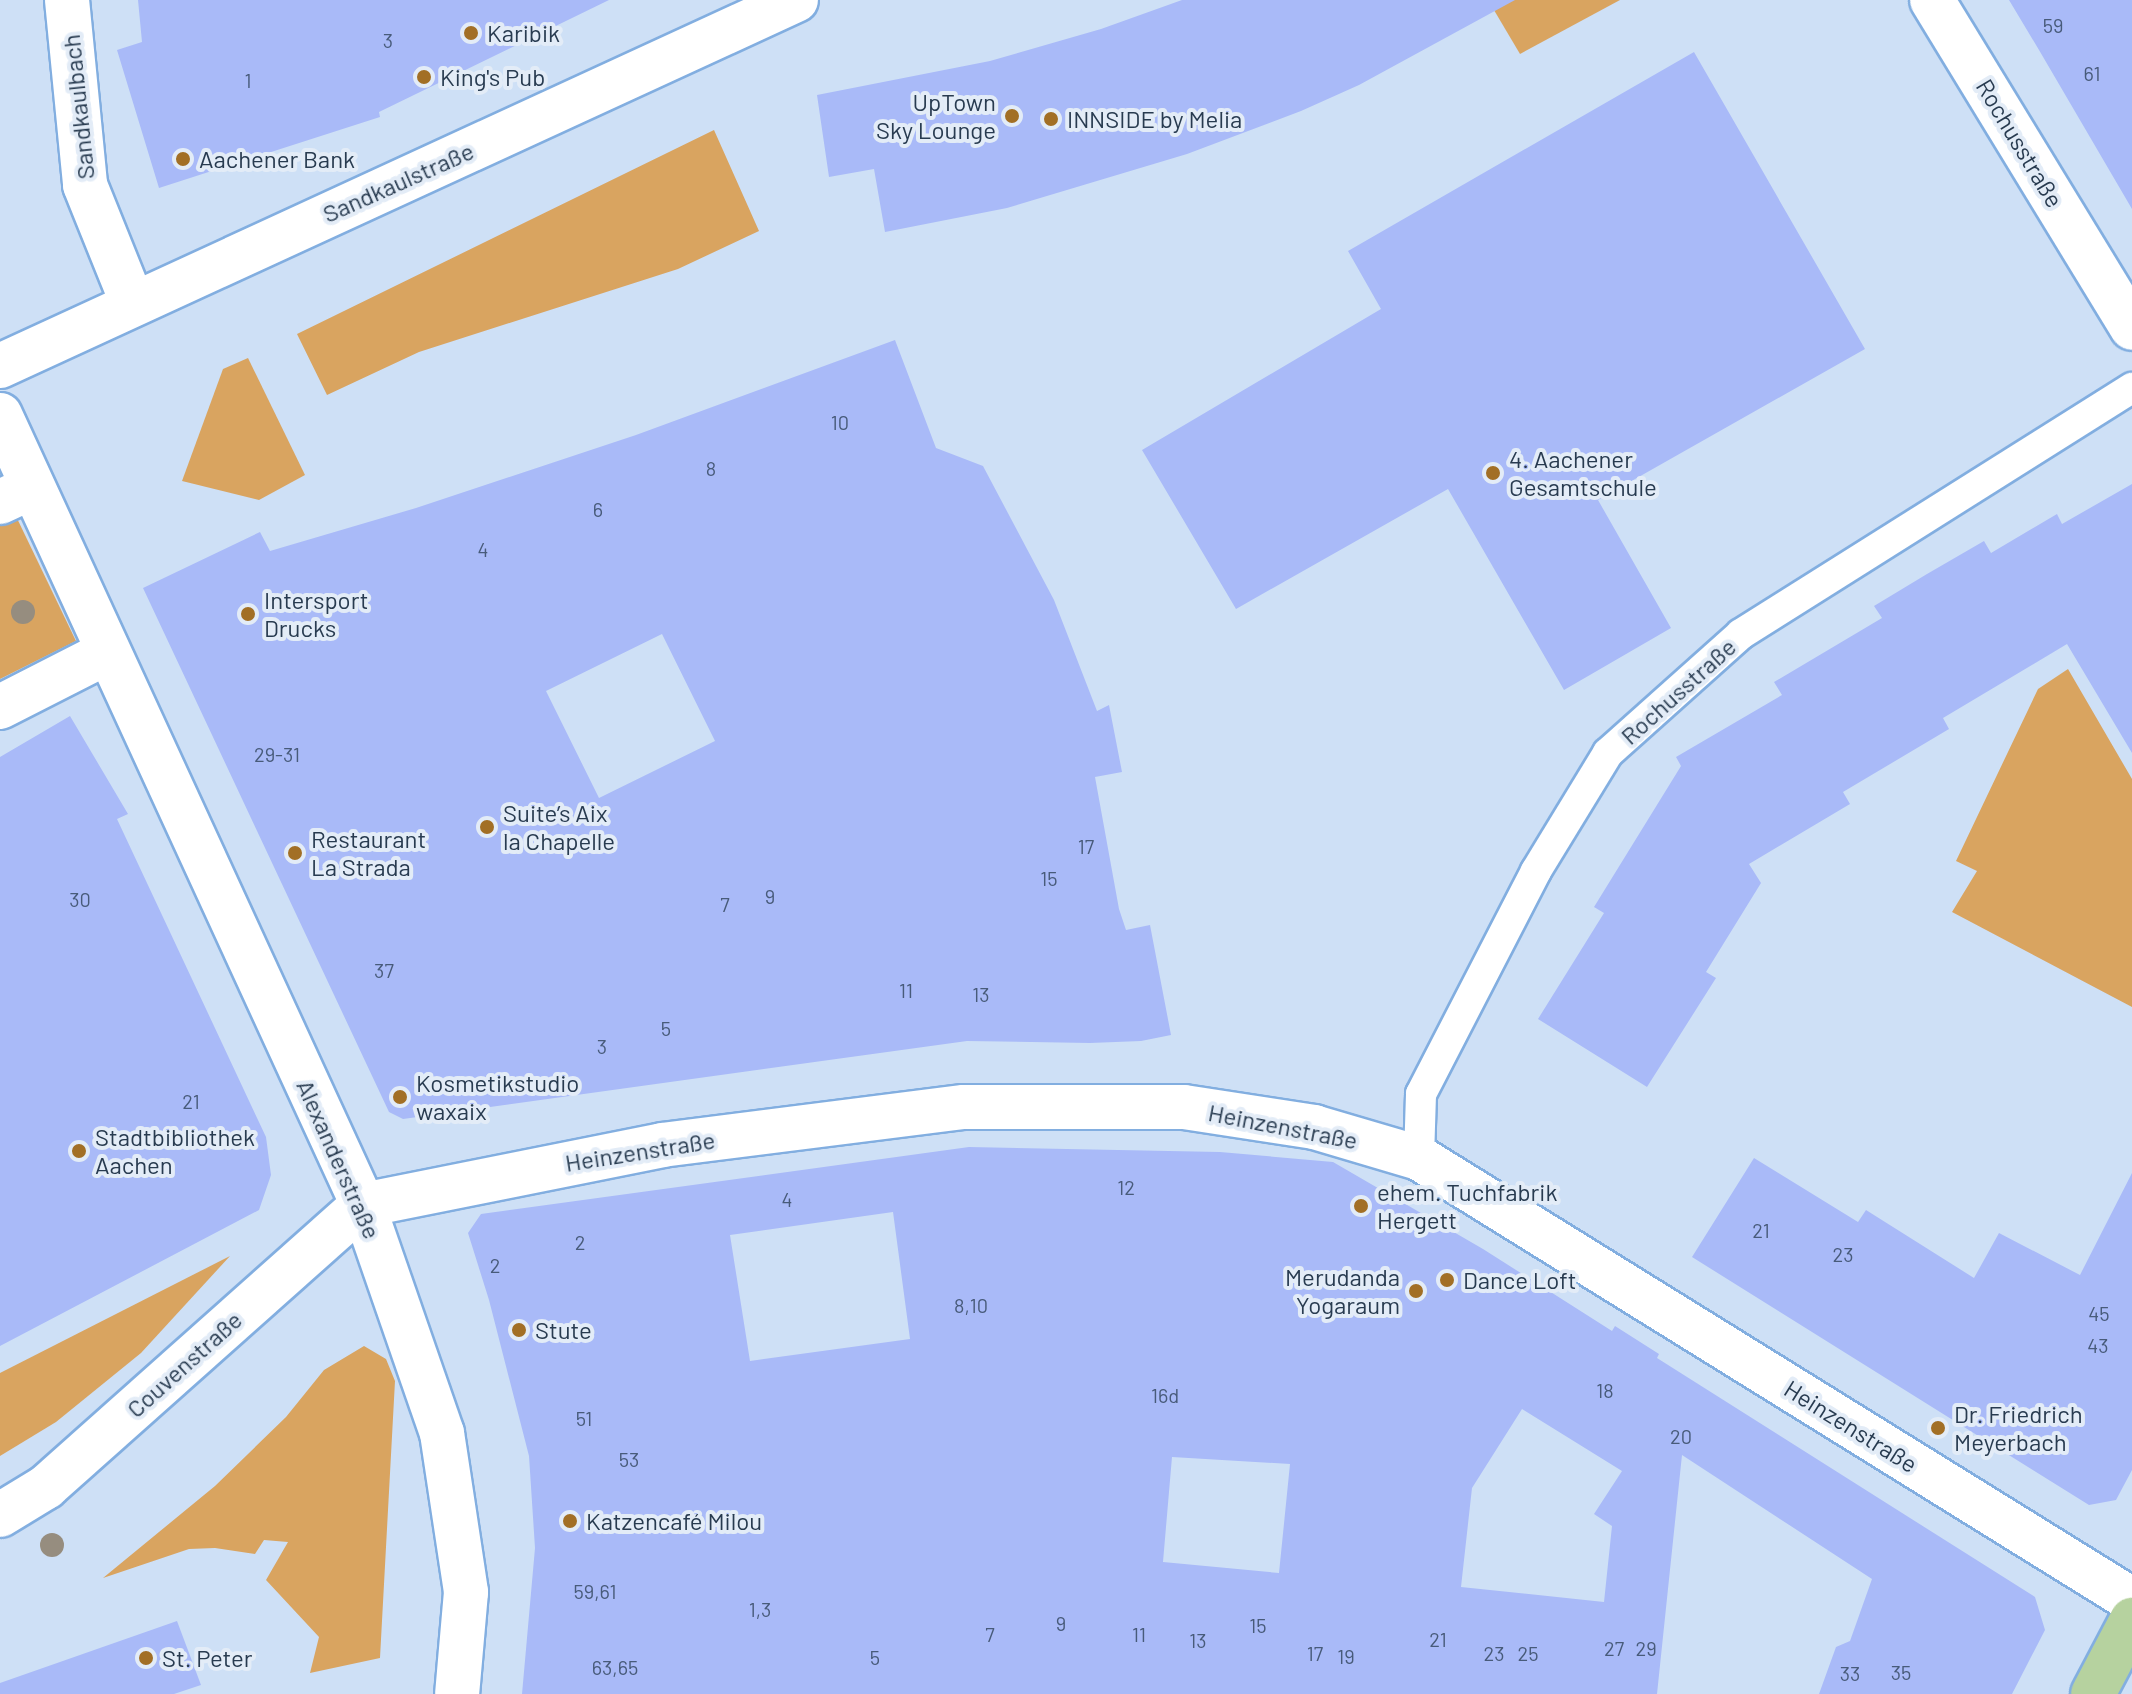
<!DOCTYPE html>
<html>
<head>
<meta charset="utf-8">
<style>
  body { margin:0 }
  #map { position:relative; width:2132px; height:1694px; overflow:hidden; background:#cee0f6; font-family:Barlow,sans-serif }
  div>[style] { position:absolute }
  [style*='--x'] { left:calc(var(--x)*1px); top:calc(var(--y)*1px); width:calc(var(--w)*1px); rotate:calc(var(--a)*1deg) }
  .green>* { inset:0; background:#d9a460 }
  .building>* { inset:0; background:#a9baf8 }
  .roads { filter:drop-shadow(2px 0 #82aee0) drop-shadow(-2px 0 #82aee0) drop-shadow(0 2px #82aee0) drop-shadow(0 -2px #82aee0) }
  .service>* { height:30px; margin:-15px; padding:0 15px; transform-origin:15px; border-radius:15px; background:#fff }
  .pedestrian>* { height:44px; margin:-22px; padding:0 22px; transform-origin:22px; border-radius:22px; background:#fff }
  .minor>* { height:44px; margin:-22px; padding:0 22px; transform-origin:22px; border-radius:22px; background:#fff }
  .tertiary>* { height:44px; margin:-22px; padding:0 22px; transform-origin:22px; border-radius:22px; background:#fff }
  .primary>* { height:44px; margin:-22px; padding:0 22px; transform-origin:22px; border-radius:22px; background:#b6d29f }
  .trees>* { width:24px; height:24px; margin:-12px; border-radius:50%; background:#968d7f }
  .dots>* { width:22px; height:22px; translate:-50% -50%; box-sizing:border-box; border:4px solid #e3ecf7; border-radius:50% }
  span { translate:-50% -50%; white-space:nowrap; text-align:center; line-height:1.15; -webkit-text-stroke:8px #e3ecf7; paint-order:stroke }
  .number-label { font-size:20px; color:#485b7a }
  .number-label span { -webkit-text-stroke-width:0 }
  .poi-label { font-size:24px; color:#283b50 }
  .left { translate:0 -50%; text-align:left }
  .right { translate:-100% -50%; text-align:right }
  .street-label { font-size:24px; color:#283b50 }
</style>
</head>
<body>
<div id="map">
  <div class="green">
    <div style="clip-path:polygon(1488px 0,1620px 0,1520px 54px)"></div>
    <div style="clip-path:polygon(714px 130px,759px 231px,678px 269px,419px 352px,327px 395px,297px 334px)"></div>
    <div style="clip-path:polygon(248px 358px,305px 475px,259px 500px,182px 481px,223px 369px)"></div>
    <div style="clip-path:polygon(0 483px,76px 641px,0 679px)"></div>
    <div style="clip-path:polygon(2068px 669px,2132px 779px,2132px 1007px,1952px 912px,1977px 871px,1956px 861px,2038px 689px)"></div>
    <div style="clip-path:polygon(230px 1256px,141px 1353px,56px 1422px,0 1456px,0 1373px)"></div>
    <div style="clip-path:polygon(364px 1346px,386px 1359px,395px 1381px,380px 1658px,310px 1673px,319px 1637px,266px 1580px,288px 1542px,264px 1540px,255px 1554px,215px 1548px,189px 1549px,103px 1578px,215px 1486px,286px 1417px,324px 1370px)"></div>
  </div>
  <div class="building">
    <div style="clip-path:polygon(138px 0,609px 0,379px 112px,380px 117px,159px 188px,117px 50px,142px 42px)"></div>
    <div style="clip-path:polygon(1182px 0,1515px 0,1359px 85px,1301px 111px,1187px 154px,1007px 208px,885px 232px,874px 169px,829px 177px,817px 95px,990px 61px,1101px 29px)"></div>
    <div style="clip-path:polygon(2009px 0,2132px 0,2132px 209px,2039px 50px)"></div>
    <div style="clip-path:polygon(1694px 52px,1865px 349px,1598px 500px,1671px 628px,1564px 690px,1448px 489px,1236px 609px,1142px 450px,1381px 309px,1348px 251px)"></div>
    <div style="clip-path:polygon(evenodd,895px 340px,936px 448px,983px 466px,1054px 600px,1097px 711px,1109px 705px,1122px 772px,1095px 777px,1119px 909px,1126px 930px,1150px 925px,1171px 1035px,1141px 1041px,1090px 1043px,967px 1041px,403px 1119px,389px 1112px,143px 588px,260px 532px,270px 551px,416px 508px,636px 435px,895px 340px,662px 634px,715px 741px,599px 798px,546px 691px,662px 634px)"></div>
    <div style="clip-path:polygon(2132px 484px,2132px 753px,2067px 644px,1943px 718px,1949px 729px,1843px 792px,1850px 804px,1749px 864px,1761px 883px,1706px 972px,1716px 978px,1647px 1087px,1538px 1019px,1604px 913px,1594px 907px,1681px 766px,1676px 757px,1782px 695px,1774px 682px,1882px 618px,1874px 606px,1927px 574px,1984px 541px,1991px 553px,2057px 514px,2062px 524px)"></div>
    <div style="clip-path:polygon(70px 716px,128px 814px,117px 819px,266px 1137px,271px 1175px,259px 1210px,0 1346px,0 757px)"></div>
    <div style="clip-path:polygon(evenodd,969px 1147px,1220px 1152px,1333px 1162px,1483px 1249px,1612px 1331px,1615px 1326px,1659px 1354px,1657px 1358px,2035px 1597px,2045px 1630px,2012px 1694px,1819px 1694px,1836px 1647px,1850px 1641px,1872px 1579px,1682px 1455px,1657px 1694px,522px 1694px,535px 1548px,529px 1456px,489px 1300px,468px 1233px,481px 1214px,969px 1147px,893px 1212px,910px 1339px,750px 1361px,730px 1235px,893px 1212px,969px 1147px,1522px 1409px,1622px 1471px,1594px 1514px,1612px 1526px,1604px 1602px,1461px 1587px,1472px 1488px,1522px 1409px,969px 1147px,1172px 1457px,1290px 1464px,1279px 1573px,1163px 1562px,1172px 1457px)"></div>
    <div style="clip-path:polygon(1754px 1158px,1858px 1222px,1866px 1210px,1974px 1278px,1999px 1233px,2080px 1275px,2132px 1173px,2132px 1470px,2116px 1500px,2089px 1505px,1692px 1257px)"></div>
    <div style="clip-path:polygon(177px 1621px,201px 1685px,174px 1694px,0 1694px,0 1683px)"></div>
  </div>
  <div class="roads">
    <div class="service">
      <div style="--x:1419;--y:1158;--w:64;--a:-88.2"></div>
      <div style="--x:1421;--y:1094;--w:251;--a:-62.7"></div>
      <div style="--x:1536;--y:871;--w:138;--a:-58.6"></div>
      <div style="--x:1608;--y:753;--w:178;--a:-41.8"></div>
      <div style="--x:1741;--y:634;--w:462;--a:-32.2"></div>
    </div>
    <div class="pedestrian">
      <div style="--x:0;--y:502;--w:35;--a:-25"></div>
      <div style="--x:0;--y:707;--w:119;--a:-27"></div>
    </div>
    <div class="minor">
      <div style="--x:67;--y:0;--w:186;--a:84.4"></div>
      <div style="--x:85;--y:185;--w:126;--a:68.1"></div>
      <div style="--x:1932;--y:0;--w:384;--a:58.6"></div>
      <div style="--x:0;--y:415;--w:869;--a:65.32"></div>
      <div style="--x:363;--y:1205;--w:241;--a:70.9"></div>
      <div style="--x:442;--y:1433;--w:161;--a:81.4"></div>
      <div style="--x:466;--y:1592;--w:102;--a:95"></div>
      <div style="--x:0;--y:1515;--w:54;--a:-31.3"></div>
      <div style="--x:46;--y:1487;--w:424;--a:-41.7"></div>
      <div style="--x:363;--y:1205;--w:305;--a:-11.3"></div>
      <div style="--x:662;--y:1145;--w:304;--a:-7.2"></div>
      <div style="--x:964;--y:1107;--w:220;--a:0"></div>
      <div style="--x:1184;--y:1107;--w:132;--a:8.7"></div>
      <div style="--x:1314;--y:1127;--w:109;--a:16.4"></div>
      <div style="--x:1419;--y:1158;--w:839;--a:31.8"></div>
    </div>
    <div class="tertiary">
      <div style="--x:0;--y:366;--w:876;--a:-24.69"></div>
    </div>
    <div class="primary">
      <div style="--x:2093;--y:1694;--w:84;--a:-62.2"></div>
    </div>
  </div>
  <div class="trees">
    <div style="left:23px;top:612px"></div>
    <div style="left:52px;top:1545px"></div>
  </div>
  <div class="dots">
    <div style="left:471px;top:33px;background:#a26f25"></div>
    <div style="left:424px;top:77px;background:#a26f25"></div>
    <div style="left:1012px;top:116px;background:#a26f25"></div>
    <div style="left:1051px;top:119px;background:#a26f25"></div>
    <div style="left:183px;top:159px;background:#a26f25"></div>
    <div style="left:1493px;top:473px;background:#a26f25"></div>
    <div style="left:248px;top:614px;background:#a26f25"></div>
    <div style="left:487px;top:827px;background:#a26f25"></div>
    <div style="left:295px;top:853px;background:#a26f25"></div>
    <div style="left:400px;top:1097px;background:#a26f25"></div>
    <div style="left:79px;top:1151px;background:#a26f25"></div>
    <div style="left:1361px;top:1206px;background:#a26f25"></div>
    <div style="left:1447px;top:1280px;background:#a26f25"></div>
    <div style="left:1416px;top:1291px;background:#a26f25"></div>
    <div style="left:519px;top:1330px;background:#a26f25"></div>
    <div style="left:1938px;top:1428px;background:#a26f25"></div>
    <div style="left:570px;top:1521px;background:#a26f25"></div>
    <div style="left:146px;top:1658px;background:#a26f25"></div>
  </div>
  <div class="number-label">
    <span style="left:2053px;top:25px">59</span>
    <span style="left:388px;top:40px">3</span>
    <span style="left:2092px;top:73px">61</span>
    <span style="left:248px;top:80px">1</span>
    <span style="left:840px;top:422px">10</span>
    <span style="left:711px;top:468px">8</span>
    <span style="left:598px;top:509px">6</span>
    <span style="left:483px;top:549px">4</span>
    <span style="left:277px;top:754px">29-31</span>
    <span style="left:1086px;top:846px">17</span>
    <span style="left:1049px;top:878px">15</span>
    <span style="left:770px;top:896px">9</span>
    <span style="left:80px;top:899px">30</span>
    <span style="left:725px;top:904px">7</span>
    <span style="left:384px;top:970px">37</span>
    <span style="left:906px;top:990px">11</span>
    <span style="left:981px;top:994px">13</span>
    <span style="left:666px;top:1028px">5</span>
    <span style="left:602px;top:1046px">3</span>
    <span style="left:191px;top:1101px">21</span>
    <span style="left:1126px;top:1187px">12</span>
    <span style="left:787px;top:1199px">4</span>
    <span style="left:1761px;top:1230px">21</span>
    <span style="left:580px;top:1242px">2</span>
    <span style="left:1843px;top:1254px">23</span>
    <span style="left:495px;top:1265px">2</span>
    <span style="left:971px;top:1305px">8,10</span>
    <span style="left:2099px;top:1313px">45</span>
    <span style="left:2098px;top:1345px">43</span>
    <span style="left:1605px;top:1390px">18</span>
    <span style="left:1165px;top:1395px">16d</span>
    <span style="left:584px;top:1418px">51</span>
    <span style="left:1681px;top:1436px">20</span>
    <span style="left:629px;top:1459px">53</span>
    <span style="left:595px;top:1591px">59,61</span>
    <span style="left:760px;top:1609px">1,3</span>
    <span style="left:1061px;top:1623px">9</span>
    <span style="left:1258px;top:1625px">15</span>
    <span style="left:990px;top:1634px">7</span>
    <span style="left:1139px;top:1634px">11</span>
    <span style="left:1438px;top:1639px">21</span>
    <span style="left:1198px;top:1640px">13</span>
    <span style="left:1614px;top:1648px">27</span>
    <span style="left:1646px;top:1648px">29</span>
    <span style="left:1315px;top:1653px">17</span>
    <span style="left:1494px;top:1653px">23</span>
    <span style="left:1528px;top:1653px">25</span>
    <span style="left:1346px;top:1656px">19</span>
    <span style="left:875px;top:1657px">5</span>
    <span style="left:615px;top:1667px">63,65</span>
    <span style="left:1901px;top:1672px">35</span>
    <span style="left:1850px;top:1673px">33</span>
  </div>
  <div class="poi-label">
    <span class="left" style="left:487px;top:33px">Karibik</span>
    <span class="left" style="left:440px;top:77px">King's Pub</span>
    <span class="right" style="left:996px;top:116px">UpTown<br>Sky Lounge</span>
    <span class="left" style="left:1067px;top:119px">INNSIDE by Melia</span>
    <span class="left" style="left:199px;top:159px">Aachener Bank</span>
    <span class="left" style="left:1509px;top:473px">4. Aachener<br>Gesamtschule</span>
    <span class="left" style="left:264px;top:614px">Intersport<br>Drucks</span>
    <span class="left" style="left:503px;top:827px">Suite’s Aix<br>la Chapelle</span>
    <span class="left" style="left:311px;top:853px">Restaurant<br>La Strada</span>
    <span class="left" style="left:416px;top:1097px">Kosmetikstudio<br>waxaix</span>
    <span class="left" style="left:95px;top:1151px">Stadtbibliothek<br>Aachen</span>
    <span class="left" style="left:1377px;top:1206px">ehem. Tuchfabrik<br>Hergett</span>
    <span class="right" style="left:1400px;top:1291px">Merudanda<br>Yogaraum</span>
    <span class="left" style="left:1463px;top:1280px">Dance Loft</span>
    <span class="left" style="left:535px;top:1330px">Stute</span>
    <span class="left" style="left:1954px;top:1428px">Dr. Friedrich<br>Meyerbach</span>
    <span class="left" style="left:586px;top:1521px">Katzencafé Milou</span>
    <span class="left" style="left:162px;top:1658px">St. Peter</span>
  </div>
  <div class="street-label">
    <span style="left:78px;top:107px;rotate:-96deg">Sandkaulbach</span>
    <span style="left:2020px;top:143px;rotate:59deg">Rochusstraße</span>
    <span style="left:398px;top:182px;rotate:-24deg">Sandkaulstraße</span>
    <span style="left:1678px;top:691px;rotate:-42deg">Rochusstraße</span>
    <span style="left:1283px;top:1126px;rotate:11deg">Heinzenstraße</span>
    <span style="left:640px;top:1151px;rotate:-9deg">Heinzenstraße</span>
    <span style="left:339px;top:1159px;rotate:66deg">Alexanderstraße</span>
    <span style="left:184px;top:1364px;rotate:-42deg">Couvenstraße</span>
    <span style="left:1851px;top:1426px;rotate:32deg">Heinzenstraße</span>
  </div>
</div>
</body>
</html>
